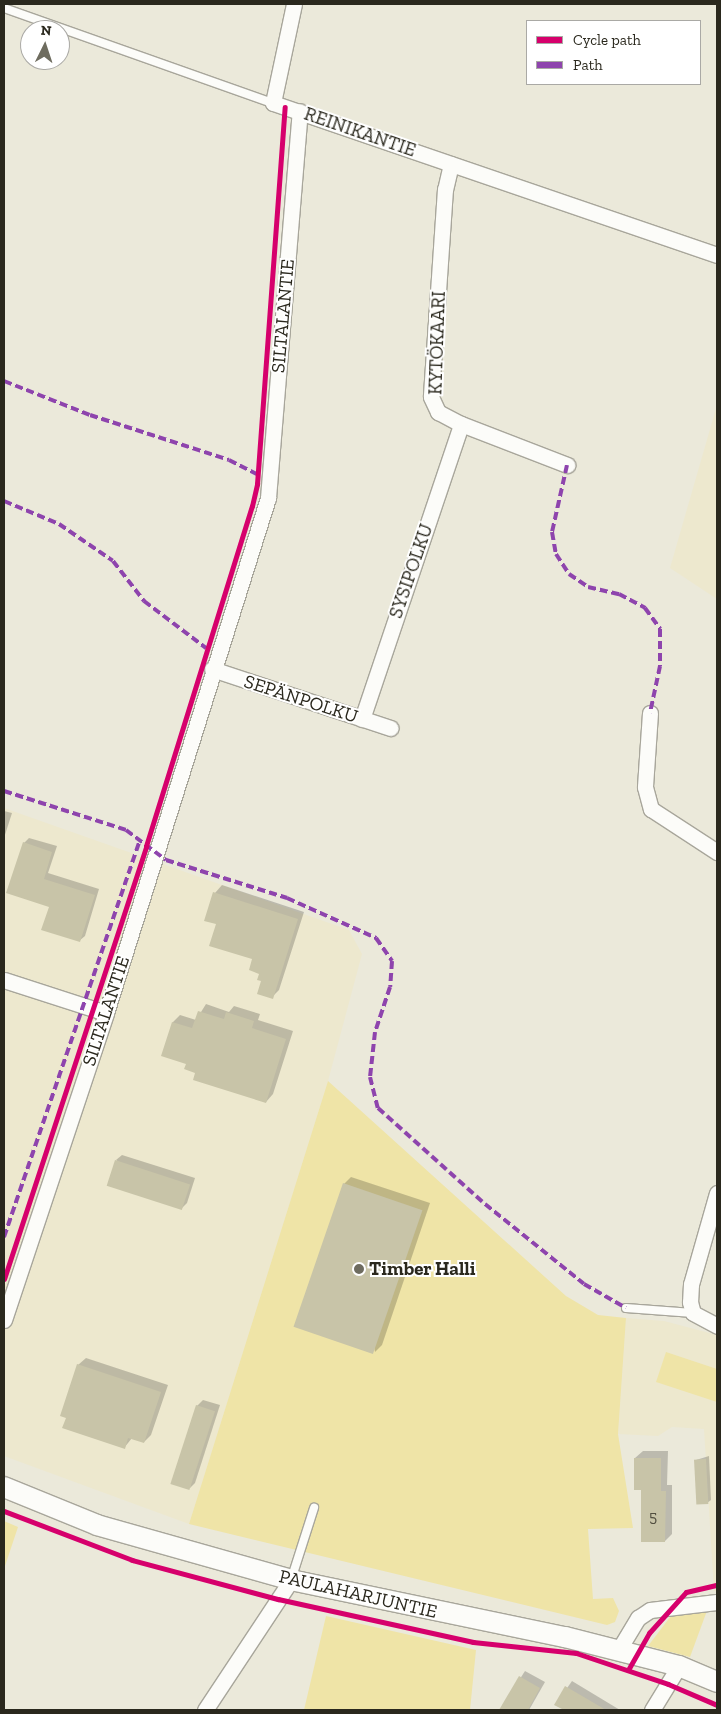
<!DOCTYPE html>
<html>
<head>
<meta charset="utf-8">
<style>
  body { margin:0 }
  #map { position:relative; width:721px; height:1714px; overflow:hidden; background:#ebe9da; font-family:"Zilla Slab",serif }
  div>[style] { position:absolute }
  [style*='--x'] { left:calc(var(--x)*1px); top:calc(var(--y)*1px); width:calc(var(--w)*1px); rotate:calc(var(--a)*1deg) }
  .built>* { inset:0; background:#ede8ce }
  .green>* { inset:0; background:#efe4a7 }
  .shadow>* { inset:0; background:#0003 }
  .building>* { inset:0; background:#c8c4a8; transform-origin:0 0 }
  .roads { filter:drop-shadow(1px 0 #a8a69b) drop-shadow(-1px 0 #a8a69b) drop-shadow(0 1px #a8a69b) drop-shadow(0 -1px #a8a69b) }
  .lane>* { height:8px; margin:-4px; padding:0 4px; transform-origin:4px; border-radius:4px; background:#fcfcf9 }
  .street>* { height:15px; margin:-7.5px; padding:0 7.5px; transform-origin:7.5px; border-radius:7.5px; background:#fcfcf9 }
  .secondary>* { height:20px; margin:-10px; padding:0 10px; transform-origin:10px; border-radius:10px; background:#fcfcf9 }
  .quiet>* { height:4px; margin-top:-2px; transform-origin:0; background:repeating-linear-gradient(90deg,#8e44ad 0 8px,transparent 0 12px) }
  .cycleway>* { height:5px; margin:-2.5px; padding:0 2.5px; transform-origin:2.5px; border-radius:2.5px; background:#d6006c }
  .dots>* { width:14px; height:14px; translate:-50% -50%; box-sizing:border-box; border:2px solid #fff; border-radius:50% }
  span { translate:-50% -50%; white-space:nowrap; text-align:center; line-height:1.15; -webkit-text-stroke:4px #fff; paint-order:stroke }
  .number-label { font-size:16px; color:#524f40 }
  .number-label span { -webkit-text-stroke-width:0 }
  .street-label { font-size:19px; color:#2a281d }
  .poi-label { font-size:19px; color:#2a281d; font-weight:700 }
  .left { translate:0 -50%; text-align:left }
  .frame { position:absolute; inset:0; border:5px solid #2a281d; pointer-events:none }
  .legend { position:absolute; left:526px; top:20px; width:175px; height:65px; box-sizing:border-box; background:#fff; border:1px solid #aaa9a5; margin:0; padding:6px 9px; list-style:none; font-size:15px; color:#2a281d }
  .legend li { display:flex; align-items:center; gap:10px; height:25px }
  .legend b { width:25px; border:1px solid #aaa9a5 }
  .north { position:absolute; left:20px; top:20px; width:50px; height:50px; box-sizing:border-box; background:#fff; border:1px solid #aaa9a5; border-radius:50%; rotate:4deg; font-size:14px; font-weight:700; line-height:20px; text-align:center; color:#2a281d }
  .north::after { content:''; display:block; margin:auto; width:18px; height:22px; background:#6e6c5f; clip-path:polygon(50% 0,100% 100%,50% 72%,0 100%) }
</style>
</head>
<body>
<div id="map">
  <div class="built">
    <div style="clip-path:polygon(717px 405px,717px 599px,670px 568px)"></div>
    <div style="clip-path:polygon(4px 808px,349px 930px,362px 954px,328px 1081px,189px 1524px,4px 1456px)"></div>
    <div style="clip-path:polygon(626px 1318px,664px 1321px,717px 1335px,717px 1591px,714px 1591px,704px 1429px,672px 1427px,658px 1436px,618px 1434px)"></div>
  </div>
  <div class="green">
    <div style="clip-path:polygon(328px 1081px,566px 1296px,598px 1315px,626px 1318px,618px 1434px,633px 1528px,588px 1529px,593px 1599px,613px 1598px,619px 1611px,615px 1622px,607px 1625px,189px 1524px)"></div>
    <div style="clip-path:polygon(666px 1352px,717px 1369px,717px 1402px,656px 1382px)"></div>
    <div style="clip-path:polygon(4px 1521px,18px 1527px,4px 1569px)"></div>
    <div style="clip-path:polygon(708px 1608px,690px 1657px,648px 1646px,674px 1612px)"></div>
    <div style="clip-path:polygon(326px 1616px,476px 1650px,470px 1710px,304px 1710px)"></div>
  </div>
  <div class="shadow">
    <div style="clip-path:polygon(4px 811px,12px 813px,4px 838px)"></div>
    <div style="clip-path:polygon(29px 838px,57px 846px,48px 873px,99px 889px,85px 936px,79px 941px,50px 906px,24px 843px)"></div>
    <div style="clip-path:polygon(222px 885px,304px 912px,279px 990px,272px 997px,254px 959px,218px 923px,215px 893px)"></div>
    <div style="clip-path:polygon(206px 1004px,229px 1012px,234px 1006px,260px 1014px,258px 1020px,293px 1031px,273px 1094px,266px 1102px,197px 1072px,187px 1063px,163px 1055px,173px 1022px,180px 1015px,196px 1020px)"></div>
    <div style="clip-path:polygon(122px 1155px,195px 1178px,187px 1203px,181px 1209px,116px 1160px)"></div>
    <div style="clip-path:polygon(351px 1177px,430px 1203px,382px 1345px,375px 1352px,344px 1184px)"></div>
    <div style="clip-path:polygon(86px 1358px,168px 1385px,151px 1435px,144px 1442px,132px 1438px,124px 1448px,67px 1417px,78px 1365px)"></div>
    <div style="clip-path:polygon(203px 1400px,220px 1405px,195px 1483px,190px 1488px,197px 1406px)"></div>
    <div style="clip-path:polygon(643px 1451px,668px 1451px,667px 1485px,672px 1485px,672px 1534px,665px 1541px,642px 1488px,635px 1458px)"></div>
    <div style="clip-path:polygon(709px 1456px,711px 1500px,707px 1503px,696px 1460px)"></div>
    <div style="clip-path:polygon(525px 1671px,545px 1682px,529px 1710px,500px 1710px)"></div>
    <div style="clip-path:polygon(572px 1681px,620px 1710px,566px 1710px,556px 1704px)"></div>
  </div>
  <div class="building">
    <div style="clip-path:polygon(23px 842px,52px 852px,44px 879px,95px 895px,80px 942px,41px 930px,49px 907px,6px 893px)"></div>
    <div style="clip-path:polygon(213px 892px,298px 919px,273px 999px,257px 994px,261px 981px,257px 980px,259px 974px,249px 970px,252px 959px,209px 946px,216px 924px,204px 921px)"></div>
    <div style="clip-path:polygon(198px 1011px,224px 1019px,226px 1012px,254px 1021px,252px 1028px,286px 1039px,266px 1103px,193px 1080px,195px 1073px,184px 1069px,186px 1064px,161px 1056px,172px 1022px,192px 1028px)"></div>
    <div style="left:115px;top:1160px;width:79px;height:27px;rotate:18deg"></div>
    <div style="left:343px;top:1183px;width:84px;height:152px;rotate:19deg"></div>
    <div style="clip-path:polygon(77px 1364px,161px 1392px,144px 1443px,128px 1438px,125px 1449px,62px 1428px,66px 1418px,60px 1416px)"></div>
    <div style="left:196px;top:1405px;width:20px;height:83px;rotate:18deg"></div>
    <div style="clip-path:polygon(634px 1458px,661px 1458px,661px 1491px,666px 1491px,665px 1542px,641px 1542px,641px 1490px,634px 1490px)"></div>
    <div style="left:706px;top:1459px;width:45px;height:12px;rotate:87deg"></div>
    <div style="clip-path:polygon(519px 1676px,540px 1688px,528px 1710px,499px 1710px)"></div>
    <div style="clip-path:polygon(565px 1686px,606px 1710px,564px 1710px,554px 1705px)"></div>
  </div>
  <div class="roads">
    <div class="lane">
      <div style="--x:4;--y:8;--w:285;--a:19.5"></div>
      <div style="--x:626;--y:1308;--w:67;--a:4.3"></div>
      <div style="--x:291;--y:1580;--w:76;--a:-72.3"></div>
    </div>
    <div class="street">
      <div style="--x:294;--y:4;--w:101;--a:102"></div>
      <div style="--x:273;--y:103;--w:469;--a:18.9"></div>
      <div style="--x:451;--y:164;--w:26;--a:103"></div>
      <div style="--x:445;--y:189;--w:208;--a:93.9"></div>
      <div style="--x:431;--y:397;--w:17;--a:65"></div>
      <div style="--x:438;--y:412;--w:26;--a:28"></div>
      <div style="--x:461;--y:424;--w:114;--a:21.1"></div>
      <div style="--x:212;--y:669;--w:188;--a:18.3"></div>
      <div style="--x:650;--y:713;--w:74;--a:93.9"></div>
      <div style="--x:645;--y:787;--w:23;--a:75"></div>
      <div style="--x:651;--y:809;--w:79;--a:33.1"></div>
      <div style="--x:362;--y:719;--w:311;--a:-71.4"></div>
      <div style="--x:4;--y:980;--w:107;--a:17.9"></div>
      <div style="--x:717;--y:1193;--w:95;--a:105.9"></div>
      <div style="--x:691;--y:1284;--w:18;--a:93"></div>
      <div style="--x:690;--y:1302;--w:11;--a:75"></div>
      <div style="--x:693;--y:1313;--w:27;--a:28"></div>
      <div style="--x:4;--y:1320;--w:324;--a:-71.6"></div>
      <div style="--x:106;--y:1013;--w:540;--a:-72.54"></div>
      <div style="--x:268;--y:498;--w:388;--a:-85.3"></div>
      <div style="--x:618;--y:1651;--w:39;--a:-59"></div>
      <div style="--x:638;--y:1618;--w:14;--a:-34"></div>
      <div style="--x:650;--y:1610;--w:67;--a:-6.8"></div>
      <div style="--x:205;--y:1710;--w:156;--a:-56.5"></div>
      <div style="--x:652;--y:1710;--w:52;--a:-58.5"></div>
    </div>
    <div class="secondary">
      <div style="--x:4;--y:1487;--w:100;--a:22.2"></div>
      <div style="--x:97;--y:1525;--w:202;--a:15.8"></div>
      <div style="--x:291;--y:1580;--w:280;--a:11.8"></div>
      <div style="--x:565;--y:1637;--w:118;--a:14.3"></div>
      <div style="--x:679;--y:1666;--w:41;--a:22.8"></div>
    </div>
  </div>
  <div class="quiet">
    <div style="--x:4;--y:381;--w:92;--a:21.6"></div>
    <div style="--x:90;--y:415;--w:146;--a:17.9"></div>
    <div style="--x:229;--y:460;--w:31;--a:27"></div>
    <div style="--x:567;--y:465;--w:69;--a:102.6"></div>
    <div style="--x:552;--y:532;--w:22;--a:80"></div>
    <div style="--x:556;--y:554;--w:24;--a:57"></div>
    <div style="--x:569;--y:574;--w:23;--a:34"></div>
    <div style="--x:588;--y:587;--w:32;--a:13"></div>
    <div style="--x:619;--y:594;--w:30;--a:28"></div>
    <div style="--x:645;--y:608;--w:26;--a:54"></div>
    <div style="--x:660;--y:629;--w:37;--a:90"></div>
    <div style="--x:660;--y:666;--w:48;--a:102"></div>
    <div style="--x:4;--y:501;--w:60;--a:22.7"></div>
    <div style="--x:59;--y:524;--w:65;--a:34.4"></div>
    <div style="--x:113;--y:561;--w:51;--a:52.2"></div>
    <div style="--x:144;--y:601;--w:78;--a:37.2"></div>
    <div style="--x:4;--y:791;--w:128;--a:17.7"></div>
    <div style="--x:126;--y:830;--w:50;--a:36.9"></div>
    <div style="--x:166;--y:860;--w:127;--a:17.4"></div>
    <div style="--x:287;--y:898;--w:98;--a:24.2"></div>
    <div style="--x:376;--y:938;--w:28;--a:55"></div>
    <div style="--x:392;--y:961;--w:26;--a:94"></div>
    <div style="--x:390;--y:987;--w:47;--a:108.4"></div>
    <div style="--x:375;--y:1032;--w:45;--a:96.3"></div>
    <div style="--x:370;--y:1077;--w:32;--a:76"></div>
    <div style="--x:378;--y:1108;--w:144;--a:41.9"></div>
    <div style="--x:485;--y:1204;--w:127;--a:38.9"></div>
    <div style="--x:584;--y:1284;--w:48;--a:29.7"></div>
    <div style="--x:4;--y:1237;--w:420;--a:-71.1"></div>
  </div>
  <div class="cycleway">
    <div style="--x:4;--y:1279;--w:456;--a:-71.8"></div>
    <div style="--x:146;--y:846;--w:356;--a:-72.7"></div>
    <div style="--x:252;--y:506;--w:23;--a:-77"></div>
    <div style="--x:257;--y:484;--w:378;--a:-85.8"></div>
    <div style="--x:4;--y:1511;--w:137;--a:20.9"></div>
    <div style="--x:132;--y:1560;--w:151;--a:15"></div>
    <div style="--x:278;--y:1599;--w:200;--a:12.4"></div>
    <div style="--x:473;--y:1642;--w:104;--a:6.1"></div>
    <div style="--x:576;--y:1653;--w:97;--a:18.6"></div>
    <div style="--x:668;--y:1684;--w:53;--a:23.2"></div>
    <div style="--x:628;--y:1670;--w:43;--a:-60.4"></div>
    <div style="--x:649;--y:1633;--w:55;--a:-47.9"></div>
    <div style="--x:686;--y:1592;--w:32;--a:-13"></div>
  </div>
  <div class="dots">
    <div style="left:359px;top:1269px;background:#6e6c5f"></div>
  </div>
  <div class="number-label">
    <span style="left:653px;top:1517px">5</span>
  </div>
  <div class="street-label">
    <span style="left:360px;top:132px;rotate:19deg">REINIKANTIE</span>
    <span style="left:283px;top:316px;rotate:-85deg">SILTALANTIE</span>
    <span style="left:437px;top:343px;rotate:-88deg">KYTÖKAARI</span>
    <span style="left:411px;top:571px;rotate:-71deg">SYSIPOLKU</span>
    <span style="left:301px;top:699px;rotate:18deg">SEPÄNPOLKU</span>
    <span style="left:106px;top:1011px;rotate:-72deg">SILTALANTIE</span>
    <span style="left:358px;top:1594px;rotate:13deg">PAULAHARJUNTIE</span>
  </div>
  <div class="poi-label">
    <span class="left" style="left:369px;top:1269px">Timber Halli</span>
  </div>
  <div class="frame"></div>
  <ul class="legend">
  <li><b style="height:6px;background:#d6006c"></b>Cycle path</li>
  <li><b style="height:6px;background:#8e44ad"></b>Path</li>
  </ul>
  <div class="north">N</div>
</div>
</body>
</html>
